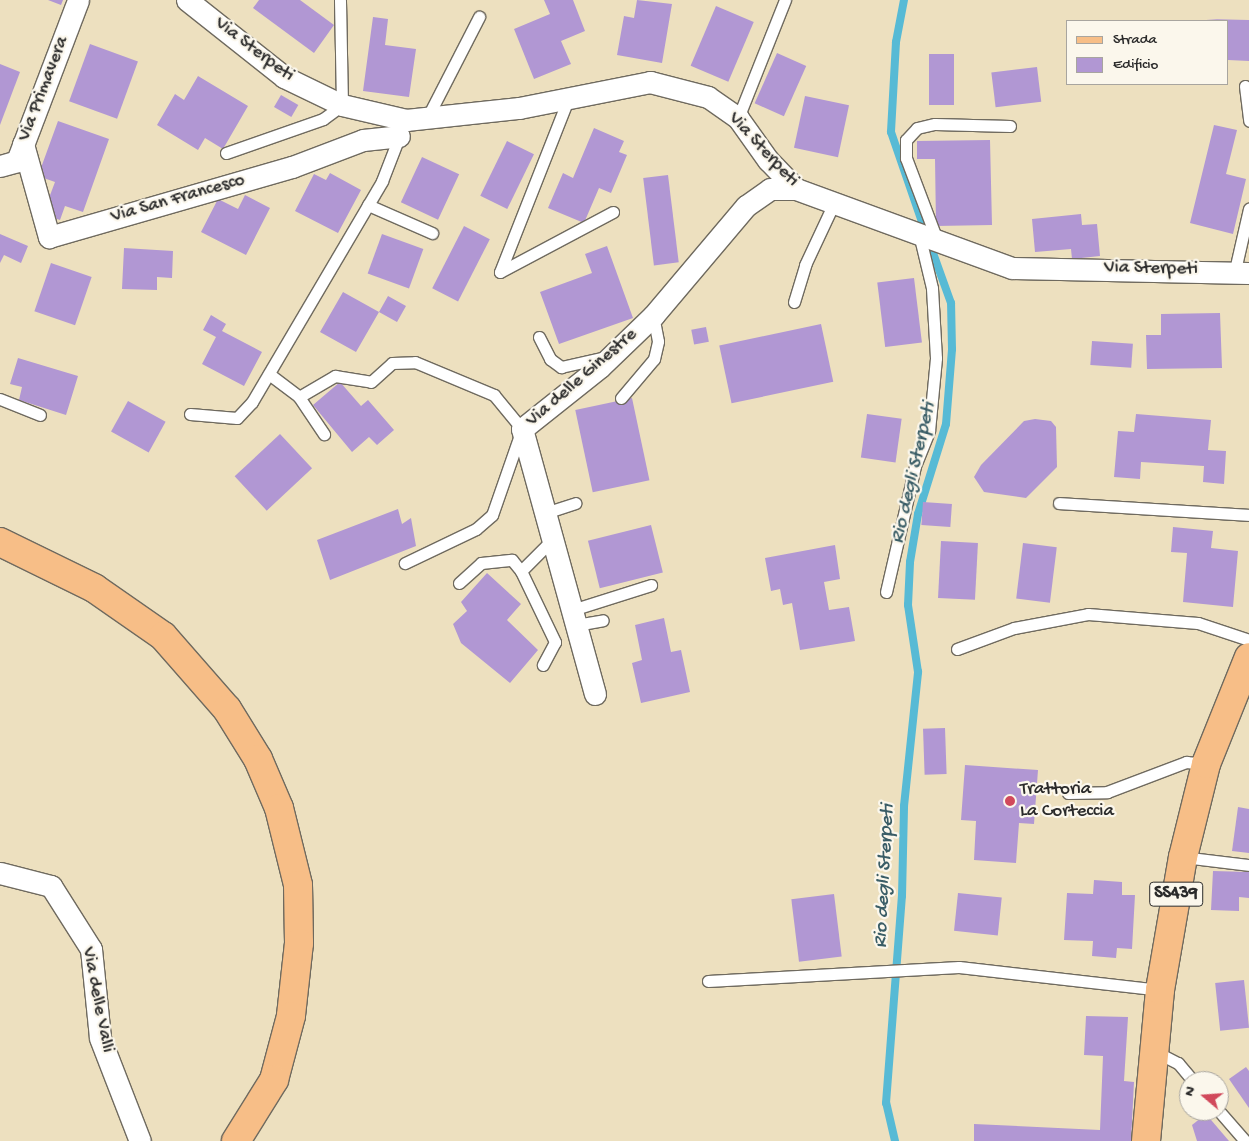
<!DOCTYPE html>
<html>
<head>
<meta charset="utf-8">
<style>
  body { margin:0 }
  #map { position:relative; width:1249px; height:1141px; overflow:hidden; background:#ede0bf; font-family:"Gochi Hand",sans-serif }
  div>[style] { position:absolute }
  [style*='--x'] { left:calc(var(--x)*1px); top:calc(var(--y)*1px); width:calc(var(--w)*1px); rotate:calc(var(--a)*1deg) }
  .stream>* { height:8px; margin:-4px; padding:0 4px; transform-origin:4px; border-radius:4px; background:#57bad5 }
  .building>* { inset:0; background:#b197d3; transform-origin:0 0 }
  .roads { filter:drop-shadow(1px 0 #6f6a5f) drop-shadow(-1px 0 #6f6a5f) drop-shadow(0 1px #6f6a5f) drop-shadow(0 -1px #6f6a5f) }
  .service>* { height:11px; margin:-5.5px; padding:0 5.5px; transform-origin:5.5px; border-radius:5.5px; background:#fff }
  .minor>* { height:21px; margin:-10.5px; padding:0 10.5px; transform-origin:10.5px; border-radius:10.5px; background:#fff }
  .primary>* { height:28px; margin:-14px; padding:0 14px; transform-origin:14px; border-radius:14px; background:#f7be87 }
  .motorway>* { height:28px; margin:-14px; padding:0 14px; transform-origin:14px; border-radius:14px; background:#f7be87 }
  .dots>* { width:14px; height:14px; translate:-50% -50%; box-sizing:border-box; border:2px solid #fbf7ec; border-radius:50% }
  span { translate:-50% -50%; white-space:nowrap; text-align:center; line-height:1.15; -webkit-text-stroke:4.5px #fbf7ec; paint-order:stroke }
  .shield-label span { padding:1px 4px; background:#fbf7ec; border:1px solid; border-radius:4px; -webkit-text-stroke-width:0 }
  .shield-label { font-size:18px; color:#2b2b2b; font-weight:700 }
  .street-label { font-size:19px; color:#2b2b2b }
  .poi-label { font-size:19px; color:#2b2b2b }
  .left { translate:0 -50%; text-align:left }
  .water-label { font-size:20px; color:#3a5d66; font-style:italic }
  .legend { position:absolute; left:1066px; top:20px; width:162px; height:65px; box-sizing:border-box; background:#fbf7ec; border:1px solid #a8a59f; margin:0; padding:6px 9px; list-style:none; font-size:15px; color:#2b2b2b }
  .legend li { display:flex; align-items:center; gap:10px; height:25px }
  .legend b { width:25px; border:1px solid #a8a59f }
  .north { position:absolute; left:1179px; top:1071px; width:50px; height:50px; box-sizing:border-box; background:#fbf7ec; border:1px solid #a8a59f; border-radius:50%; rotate:288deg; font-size:14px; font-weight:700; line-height:20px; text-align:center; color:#2b2b2b }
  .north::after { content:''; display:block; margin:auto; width:18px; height:22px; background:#d1495b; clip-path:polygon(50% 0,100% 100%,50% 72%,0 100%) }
</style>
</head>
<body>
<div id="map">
  <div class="stream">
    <div style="--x:904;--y:0;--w:43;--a:100.8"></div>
    <div style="--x:896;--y:42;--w:90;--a:93.2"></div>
    <div style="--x:891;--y:132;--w:105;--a:71"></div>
    <div style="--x:895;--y:1141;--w:39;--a:-103"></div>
    <div style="--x:886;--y:1103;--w:208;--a:-85.6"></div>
    <div style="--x:902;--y:896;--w:90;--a:-88.7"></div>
    <div style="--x:904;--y:806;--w:135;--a:-84"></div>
    <div style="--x:918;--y:672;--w:68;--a:-98.5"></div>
    <div style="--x:908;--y:605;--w:43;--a:-87.3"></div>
    <div style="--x:910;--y:562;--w:49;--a:-80.5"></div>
    <div style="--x:918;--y:514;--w:94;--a:-72.7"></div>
    <div style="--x:946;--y:424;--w:75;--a:-85.4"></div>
    <div style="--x:952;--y:349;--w:46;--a:-91.2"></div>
    <div style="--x:951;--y:303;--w:65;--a:-109.8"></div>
  </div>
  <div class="building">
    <div style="clip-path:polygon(48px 0,63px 0,61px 5px)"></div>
    <div style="clip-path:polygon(259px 0,300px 0,334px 25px,314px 53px,253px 8px)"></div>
    <div style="clip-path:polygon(544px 0,573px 0,585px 31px,561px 41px,571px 64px,534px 79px,514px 29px,550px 14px)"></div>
    <div style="clip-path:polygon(637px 0,672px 4px,662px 63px,617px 55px,624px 16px,634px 18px)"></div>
    <div style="left:716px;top:6px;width:41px;height:65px;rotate:23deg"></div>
    <div style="clip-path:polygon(373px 17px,388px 19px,385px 45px,416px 49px,409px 97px,363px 91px)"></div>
    <div style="clip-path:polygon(1206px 19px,1249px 20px,1249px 61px,1228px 60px,1228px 21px)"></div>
    <div style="left:90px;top:44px;width:51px;height:61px;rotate:20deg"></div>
    <div style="left:777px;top:53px;width:32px;height:55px;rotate:24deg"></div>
    <div style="left:929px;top:54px;width:25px;height:51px"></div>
    <div style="clip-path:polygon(0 64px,20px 72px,0 125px)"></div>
    <div style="left:1037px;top:67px;width:35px;height:46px;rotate:83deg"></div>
    <div style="clip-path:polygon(198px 76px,248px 106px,223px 149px,205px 138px,198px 150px,157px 125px,175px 94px,184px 100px)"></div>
    <div style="left:281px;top:95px;width:20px;height:14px;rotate:30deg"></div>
    <div style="left:805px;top:96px;width:45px;height:53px;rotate:12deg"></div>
    <div style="clip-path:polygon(58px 121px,109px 139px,83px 212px,65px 206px,60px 220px,43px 214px,55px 182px,38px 176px)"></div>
    <div style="clip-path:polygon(1214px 125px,1237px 130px,1226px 174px,1246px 179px,1233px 234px,1190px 223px)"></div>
    <div style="clip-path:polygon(594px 128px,624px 141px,619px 152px,627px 155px,611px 193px,599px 188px,584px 223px,548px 208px,563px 173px,573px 178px)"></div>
    <div style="clip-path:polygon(990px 140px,992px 225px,936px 226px,935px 159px,917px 159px,917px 141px)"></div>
    <div style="left:507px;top:141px;width:30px;height:61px;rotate:26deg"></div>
    <div style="left:422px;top:157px;width:41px;height:50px;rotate:25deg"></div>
    <div style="clip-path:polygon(330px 173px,361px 190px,338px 233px,295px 211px,314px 174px,326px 180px)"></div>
    <div style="left:668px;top:175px;width:88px;height:25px;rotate:83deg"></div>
    <div style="clip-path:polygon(245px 195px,270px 208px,246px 255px,201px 232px,218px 199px,238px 209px)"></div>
    <div style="clip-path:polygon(1081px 214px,1082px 225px,1097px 224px,1100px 256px,1072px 259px,1071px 249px,1035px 252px,1032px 219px)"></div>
    <div style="left:464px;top:226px;width:29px;height:70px;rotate:27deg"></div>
    <div style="clip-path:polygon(0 234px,28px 246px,21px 263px,4px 255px,0 263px)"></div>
    <div style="left:382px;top:234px;width:44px;height:42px;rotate:20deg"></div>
    <div style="clip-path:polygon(607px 246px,633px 318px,559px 344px,540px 292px,592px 273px,585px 254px)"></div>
    <div style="clip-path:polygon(124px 248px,173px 251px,172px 278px,157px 277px,157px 290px,122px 289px)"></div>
    <div style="left:51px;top:263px;width:43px;height:51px;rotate:19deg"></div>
    <div style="left:914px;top:278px;width:65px;height:37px;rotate:83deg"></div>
    <div style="clip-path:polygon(343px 292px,379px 312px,388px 296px,406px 306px,397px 322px,379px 312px,356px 352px,320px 332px)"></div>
    <div style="clip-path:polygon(1220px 313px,1222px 368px,1147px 369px,1146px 335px,1161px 335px,1161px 314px)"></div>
    <div style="clip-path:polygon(211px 315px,226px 324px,222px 331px,262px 352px,244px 386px,202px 364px,216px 337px,203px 330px)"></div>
    <div style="left:821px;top:324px;width:59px;height:104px;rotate:78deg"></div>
    <div style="left:706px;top:327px;width:15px;height:15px;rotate:79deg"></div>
    <div style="left:1092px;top:341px;width:41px;height:24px;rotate:4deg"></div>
    <div style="clip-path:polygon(18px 358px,78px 376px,66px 415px,19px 400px,22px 387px,10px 384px)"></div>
    <div style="clip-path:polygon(340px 382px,361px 406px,368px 400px,394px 430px,377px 445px,369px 437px,352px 452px,313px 405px)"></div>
    <div style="left:632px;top:398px;width:84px;height:58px;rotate:78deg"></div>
    <div style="left:128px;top:401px;width:43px;height:35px;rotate:29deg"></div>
    <div style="left:867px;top:414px;width:35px;height:44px;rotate:8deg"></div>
    <div style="clip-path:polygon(1136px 414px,1211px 420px,1208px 450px,1226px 451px,1224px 484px,1203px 482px,1204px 466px,1141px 462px,1140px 479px,1114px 477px,1118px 431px,1134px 432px)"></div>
    <div style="clip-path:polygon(1035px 419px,1051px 421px,1056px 427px,1057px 467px,1026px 498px,984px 492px,974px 477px,981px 465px,1024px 421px)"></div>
    <div style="left:280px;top:434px;width:47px;height:62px;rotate:47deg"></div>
    <div style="left:923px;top:502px;width:29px;height:23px;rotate:4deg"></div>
    <div style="clip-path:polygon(398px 509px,402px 524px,411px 518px,416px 546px,330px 580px,317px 540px)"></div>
    <div style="left:651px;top:525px;width:49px;height:65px;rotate:76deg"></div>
    <div style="clip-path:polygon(1173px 527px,1213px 531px,1211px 548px,1238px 551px,1233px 607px,1183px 602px,1187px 553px,1171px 552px)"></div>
    <div style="left:941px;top:541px;width:37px;height:57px;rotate:3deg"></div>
    <div style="left:1023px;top:543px;width:34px;height:56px;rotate:7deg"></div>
    <div style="clip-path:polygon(835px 545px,840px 579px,824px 582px,829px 610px,849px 607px,855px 641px,800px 650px,792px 603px,783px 605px,780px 589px,771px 591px,765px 558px)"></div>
    <div style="clip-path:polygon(487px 573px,521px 604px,507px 620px,538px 650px,510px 683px,461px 643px,453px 624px,467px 611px,461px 602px)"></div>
    <div style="clip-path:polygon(664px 618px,671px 652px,681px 650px,690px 692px,641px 703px,632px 663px,642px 660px,635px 625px)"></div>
    <div style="left:945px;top:728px;width:46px;height:22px;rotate:88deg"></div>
    <div style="clip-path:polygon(965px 765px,1038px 770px,1034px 824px,1019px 823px,1016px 863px,974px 860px,976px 821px,961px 820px)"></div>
    <div style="clip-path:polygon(1238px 807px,1249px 809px,1249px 853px,1232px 851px)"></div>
    <div style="clip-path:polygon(1213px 871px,1249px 872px,1249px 898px,1239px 897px,1239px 911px,1211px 910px)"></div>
    <div style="clip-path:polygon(1094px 880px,1122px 882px,1122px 895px,1135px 895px,1132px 949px,1117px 948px,1116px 958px,1092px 956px,1093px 941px,1064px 940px,1067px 893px,1093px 894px)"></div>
    <div style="left:958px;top:893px;width:44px;height:38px;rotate:6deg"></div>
    <div style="left:834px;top:894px;width:63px;height:43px;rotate:83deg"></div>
    <div style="left:1244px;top:980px;width:48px;height:29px;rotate:84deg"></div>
    <div style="clip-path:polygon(1086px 1016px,1128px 1017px,1124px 1081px,1134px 1082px,1131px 1141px,974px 1141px,974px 1124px,1100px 1130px,1103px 1056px,1084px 1055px)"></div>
    <div style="clip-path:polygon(1246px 1067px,1249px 1071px,1249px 1108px,1229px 1079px)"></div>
    <div style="clip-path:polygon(1206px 1114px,1229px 1141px,1197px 1141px,1192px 1125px)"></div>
  </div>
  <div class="roads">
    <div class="service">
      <div style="--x:1245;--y:86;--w:35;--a:83"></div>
      <div style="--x:427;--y:118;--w:114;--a:-62.8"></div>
      <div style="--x:738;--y:118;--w:127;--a:-68.3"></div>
      <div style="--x:226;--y:153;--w:103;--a:-19.3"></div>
      <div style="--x:323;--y:119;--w:24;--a:-36"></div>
      <div style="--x:342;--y:105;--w:105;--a:-91.1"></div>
      <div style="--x:368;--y:205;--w:70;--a:23.6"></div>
      <div style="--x:937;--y:240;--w:88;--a:-110.7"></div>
      <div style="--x:906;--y:158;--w:18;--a:-90"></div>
      <div style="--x:906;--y:140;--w:16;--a:-47"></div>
      <div style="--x:917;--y:128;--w:18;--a:-13"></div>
      <div style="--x:935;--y:124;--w:75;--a:1.5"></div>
      <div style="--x:1235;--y:270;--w:63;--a:-77.1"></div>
      <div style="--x:500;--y:272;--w:186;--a:-68.5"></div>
      <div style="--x:500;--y:272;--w:128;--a:-28"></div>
      <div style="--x:794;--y:302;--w:39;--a:-73"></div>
      <div style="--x:805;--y:265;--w:68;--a:-64.9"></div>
      <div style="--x:539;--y:337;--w:25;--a:63"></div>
      <div style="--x:550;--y:359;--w:14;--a:36"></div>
      <div style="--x:561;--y:367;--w:50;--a:-12.7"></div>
      <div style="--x:269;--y:374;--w:38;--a:37"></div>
      <div style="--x:299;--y:397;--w:42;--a:-30.3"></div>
      <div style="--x:335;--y:376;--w:36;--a:9"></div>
      <div style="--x:371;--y:382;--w:28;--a:-42"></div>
      <div style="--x:392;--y:363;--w:23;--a:-2"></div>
      <div style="--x:415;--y:362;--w:86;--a:22.7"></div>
      <div style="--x:494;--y:395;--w:44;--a:50.5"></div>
      <div style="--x:522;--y:429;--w:91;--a:109.2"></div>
      <div style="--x:492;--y:515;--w:21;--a:139"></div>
      <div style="--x:476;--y:529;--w:79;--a:154.4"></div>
      <div style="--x:299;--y:397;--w:45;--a:56"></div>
      <div style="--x:621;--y:398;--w:51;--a:-49.8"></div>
      <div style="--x:654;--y:359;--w:18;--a:-77"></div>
      <div style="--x:658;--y:341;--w:25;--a:-101"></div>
      <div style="--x:0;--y:399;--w:43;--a:21.8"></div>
      <div style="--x:190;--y:414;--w:47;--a:4.9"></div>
      <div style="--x:237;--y:418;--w:22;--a:-47"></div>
      <div style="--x:252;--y:402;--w:256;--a:-59.5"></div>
      <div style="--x:382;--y:181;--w:53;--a:-68.8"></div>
      <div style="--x:1059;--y:503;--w:190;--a:3.6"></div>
      <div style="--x:545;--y:513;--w:32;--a:-18"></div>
      <div style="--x:521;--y:571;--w:79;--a:64.4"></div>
      <div style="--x:555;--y:642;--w:26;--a:118"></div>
      <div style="--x:459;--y:583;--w:30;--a:-42"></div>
      <div style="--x:481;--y:563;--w:31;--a:-6"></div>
      <div style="--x:512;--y:560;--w:14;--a:51"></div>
      <div style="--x:521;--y:571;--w:45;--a:-45"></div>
      <div style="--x:886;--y:592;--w:129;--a:-77"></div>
      <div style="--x:915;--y:466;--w:38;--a:-68"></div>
      <div style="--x:929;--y:431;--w:73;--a:-84.5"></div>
      <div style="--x:936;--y:358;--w:70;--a:-93.3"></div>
      <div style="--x:932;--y:288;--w:56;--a:-103.5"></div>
      <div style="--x:572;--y:610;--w:83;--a:-17.6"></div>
      <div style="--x:576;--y:625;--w:27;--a:-10"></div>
      <div style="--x:957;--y:649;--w:61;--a:-20.2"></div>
      <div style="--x:1014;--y:628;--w:75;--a:-10.7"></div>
      <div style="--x:1088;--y:614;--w:110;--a:4.7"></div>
      <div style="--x:1198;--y:623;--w:54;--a:18.4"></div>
      <div style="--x:1068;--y:793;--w:39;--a:-1"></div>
      <div style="--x:1107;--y:792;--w:85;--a:-20.8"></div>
      <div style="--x:1186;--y:762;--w:20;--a:6"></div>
      <div style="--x:1183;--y:857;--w:66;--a:6.9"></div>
      <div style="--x:708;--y:981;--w:251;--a:-3.2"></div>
      <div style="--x:959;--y:967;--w:202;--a:6.5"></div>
      <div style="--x:1156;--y:1052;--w:25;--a:27"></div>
      <div style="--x:1178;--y:1063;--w:23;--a:50"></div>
      <div style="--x:1219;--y:1111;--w:40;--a:49"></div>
    </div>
    <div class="minor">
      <div style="--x:187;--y:0;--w:124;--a:38.4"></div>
      <div style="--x:284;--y:77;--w:64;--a:25.8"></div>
      <div style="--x:342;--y:105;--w:66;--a:13.2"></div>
      <div style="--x:406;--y:120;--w:114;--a:-6.1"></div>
      <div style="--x:519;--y:108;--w:134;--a:-11.2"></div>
      <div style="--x:650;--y:82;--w:60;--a:14.5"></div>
      <div style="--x:708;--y:97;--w:37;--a:35"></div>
      <div style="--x:738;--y:118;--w:52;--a:54.5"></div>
      <div style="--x:768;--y:160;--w:40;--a:46"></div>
      <div style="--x:796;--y:189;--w:230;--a:20.1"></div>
      <div style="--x:1012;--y:268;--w:237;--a:1.2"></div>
      <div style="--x:23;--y:144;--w:97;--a:74.4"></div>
      <div style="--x:49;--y:237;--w:253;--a:-16.1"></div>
      <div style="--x:292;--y:167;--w:76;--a:-20.8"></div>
      <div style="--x:363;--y:140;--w:36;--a:-6"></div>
      <div style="--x:0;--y:166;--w:18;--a:-16"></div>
      <div style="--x:17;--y:161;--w:172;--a:-69.2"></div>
      <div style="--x:595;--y:694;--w:275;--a:-105.4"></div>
      <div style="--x:522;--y:429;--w:100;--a:-38.5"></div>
      <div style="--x:600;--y:367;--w:74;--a:-43.9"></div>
      <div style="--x:653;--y:316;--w:144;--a:-49.8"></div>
      <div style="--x:746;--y:206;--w:29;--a:-35"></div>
      <div style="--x:770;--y:189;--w:26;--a:0"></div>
      <div style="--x:0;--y:873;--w:53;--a:14.3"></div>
      <div style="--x:51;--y:886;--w:75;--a:57.6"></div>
      <div style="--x:91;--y:949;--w:89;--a:84.2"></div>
      <div style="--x:100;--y:1038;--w:110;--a:68.8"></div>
    </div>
    <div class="primary">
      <div style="--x:1146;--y:1141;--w:152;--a:-84.7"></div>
      <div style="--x:1160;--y:990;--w:135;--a:-80.2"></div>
      <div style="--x:1183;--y:857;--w:96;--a:-76.1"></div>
      <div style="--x:1206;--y:764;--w:115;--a:-68.1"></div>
    </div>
    <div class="motorway">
      <div style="--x:0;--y:542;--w:105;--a:26.1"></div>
      <div style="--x:94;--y:588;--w:84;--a:34.8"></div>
      <div style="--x:163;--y:636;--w:97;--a:48.8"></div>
      <div style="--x:227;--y:709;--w:59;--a:58.2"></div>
      <div style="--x:258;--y:759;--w:53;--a:66.8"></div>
      <div style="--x:279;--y:808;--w:79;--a:76.1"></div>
      <div style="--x:298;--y:885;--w:58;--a:89"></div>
      <div style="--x:299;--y:943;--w:73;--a:96.3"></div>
      <div style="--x:291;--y:1016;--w:66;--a:104.9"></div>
      <div style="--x:274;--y:1080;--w:72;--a:121.9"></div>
    </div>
  </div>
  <div class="dots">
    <div style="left:1010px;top:801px;background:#d1495b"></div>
  </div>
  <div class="shield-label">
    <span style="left:1176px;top:894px">SS439</span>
  </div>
  <div class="street-label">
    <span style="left:254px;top:50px;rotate:37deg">Via Sterpeti</span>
    <span style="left:44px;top:89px;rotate:-69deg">Via Primavera</span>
    <span style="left:763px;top:150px;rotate:47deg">Via Sterpeti</span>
    <span style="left:178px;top:199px;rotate:-16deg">Via San Francesco</span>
    <span style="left:1151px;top:269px;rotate:1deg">Via Sterpeti</span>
    <span style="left:582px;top:378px;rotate:-41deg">Via delle Ginestre</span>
    <span style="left:97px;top:1000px;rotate:79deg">Via delle Valli</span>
  </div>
  <div class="poi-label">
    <span class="left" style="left:1020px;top:801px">Trattoria<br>La Corteccia</span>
  </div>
  <div class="water-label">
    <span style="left:914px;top:473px;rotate:-77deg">Rio degli Sterpeti</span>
    <span style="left:885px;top:876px;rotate:-87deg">Rio degli Sterpeti</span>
  </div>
  <ul class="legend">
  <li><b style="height:6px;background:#f7be87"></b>Strada</li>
  <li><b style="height:14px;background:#b197d3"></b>Edificio</li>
  </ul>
  <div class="north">N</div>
</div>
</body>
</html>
